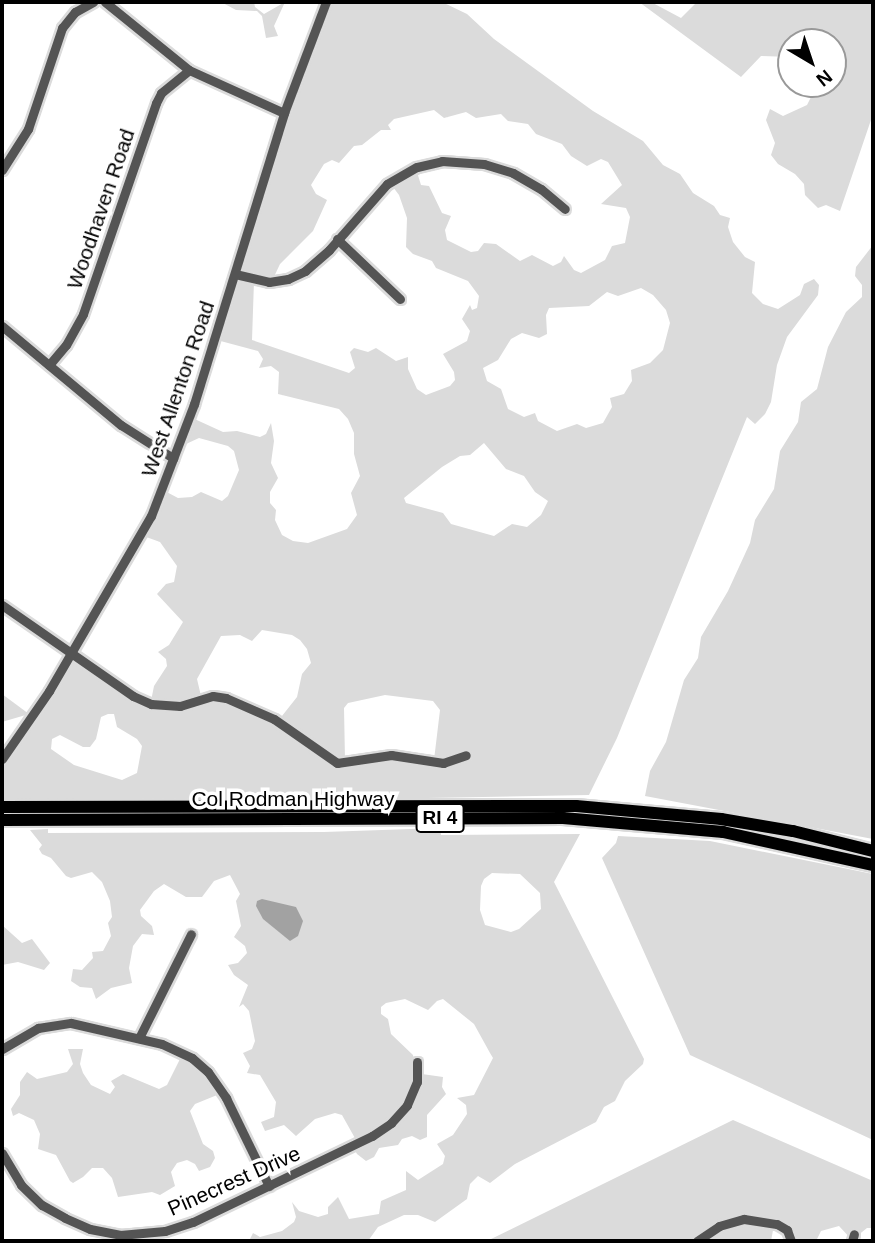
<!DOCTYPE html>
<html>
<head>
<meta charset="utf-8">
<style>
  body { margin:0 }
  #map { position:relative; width:875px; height:1243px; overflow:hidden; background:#fff; font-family:Arial,sans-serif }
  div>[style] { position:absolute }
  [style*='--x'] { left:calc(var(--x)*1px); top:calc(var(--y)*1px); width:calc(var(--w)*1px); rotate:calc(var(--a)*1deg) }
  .green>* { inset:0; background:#dbdbdb }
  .water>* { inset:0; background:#a2a2a2 }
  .roads { filter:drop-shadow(2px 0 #dbdbdb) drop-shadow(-2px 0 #dbdbdb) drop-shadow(0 2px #dbdbdb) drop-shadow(0 -2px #dbdbdb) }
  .minor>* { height:9px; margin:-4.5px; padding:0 4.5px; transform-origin:4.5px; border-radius:4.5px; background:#545454 }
  .highway>* { height:12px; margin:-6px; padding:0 6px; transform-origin:6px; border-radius:6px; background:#000 }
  span { translate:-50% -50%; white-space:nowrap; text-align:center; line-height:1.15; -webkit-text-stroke:7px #fff; paint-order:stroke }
  .shield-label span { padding:2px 5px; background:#fff; border:2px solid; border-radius:5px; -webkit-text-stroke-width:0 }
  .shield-label { font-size:19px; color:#000; font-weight:700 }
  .street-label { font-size:21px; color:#000 }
  .frame { position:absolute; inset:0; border:4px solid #000; pointer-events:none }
  .north { position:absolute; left:777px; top:28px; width:70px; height:70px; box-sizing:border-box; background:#fff; border:2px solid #999; border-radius:50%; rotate:141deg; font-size:19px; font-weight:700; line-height:28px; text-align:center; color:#000 }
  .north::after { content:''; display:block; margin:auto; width:24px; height:32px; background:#000; clip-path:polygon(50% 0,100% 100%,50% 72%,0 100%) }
</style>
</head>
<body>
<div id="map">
  <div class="green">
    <div style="clip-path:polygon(221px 2px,254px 2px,255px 7px,264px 14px,285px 2px,274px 26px,278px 36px,266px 38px,262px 16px,257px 11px,236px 10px)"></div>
    <div style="clip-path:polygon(evenodd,317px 2px,442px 2px,467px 14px,494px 39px,593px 111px,643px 141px,663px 165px,680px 174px,693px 193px,714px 206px,720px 215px,730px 218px,728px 227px,733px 242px,745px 257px,755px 262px,752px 293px,763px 304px,778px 309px,800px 295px,804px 284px,814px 279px,819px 285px,818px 295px,787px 337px,777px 365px,771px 402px,765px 414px,755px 424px,747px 417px,617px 738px,589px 795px,317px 800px,301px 805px,2px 806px,2px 755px,68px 654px,128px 693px,151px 701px,154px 686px,167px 666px,166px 659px,158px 652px,169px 645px,183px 622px,157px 594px,166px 584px,174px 582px,177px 566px,160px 542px,138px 534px,161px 489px,178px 498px,192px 497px,201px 492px,222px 501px,228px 496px,239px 470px,234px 451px,228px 446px,199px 438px,186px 444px,178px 442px,188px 416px,223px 432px,237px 431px,260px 437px,266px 434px,271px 423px,274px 441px,271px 463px,278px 478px,270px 492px,270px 503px,276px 510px,275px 520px,282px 535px,293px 541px,308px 543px,347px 529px,357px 515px,351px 493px,360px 476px,354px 454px,354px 433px,348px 419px,339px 409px,278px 394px,279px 372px,271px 366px,259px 368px,263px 359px,258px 351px,213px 339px,321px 13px,317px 2px,434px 110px,444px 118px,466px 112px,476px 118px,501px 114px,508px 121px,528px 124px,536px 134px,562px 144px,571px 156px,587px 166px,601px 159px,608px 162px,622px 185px,601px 204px,626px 208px,630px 217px,625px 243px,612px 246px,605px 260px,581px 273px,574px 270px,564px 256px,561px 262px,553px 266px,532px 255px,520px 261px,496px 244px,484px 243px,478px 251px,471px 252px,447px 240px,445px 230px,451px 216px,442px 213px,429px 186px,421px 185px,416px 169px,390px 183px,399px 195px,407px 218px,406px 247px,413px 254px,432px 261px,436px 268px,468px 281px,479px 296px,477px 308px,472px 310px,470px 305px,462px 319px,470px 331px,467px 341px,443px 354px,454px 372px,455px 380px,450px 386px,426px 395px,417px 389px,408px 369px,408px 357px,396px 361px,376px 348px,368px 352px,354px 348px,350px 352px,355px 368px,349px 373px,252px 340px,254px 281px,272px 281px,280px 264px,313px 231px,327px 200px,316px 194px,311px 185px,324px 164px,332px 160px,339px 163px,354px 146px,362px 145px,381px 130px,391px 130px,388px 125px,394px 119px,434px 110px,317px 2px,641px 288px,653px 295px,666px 310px,670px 323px,663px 350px,650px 363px,631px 370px,632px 381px,624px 394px,610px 398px,612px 407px,603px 423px,586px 428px,577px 424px,557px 431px,538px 421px,535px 413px,524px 417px,508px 409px,501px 389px,487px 381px,483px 368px,498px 360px,511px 339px,522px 333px,539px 338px,547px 334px,546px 315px,549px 308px,589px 306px,607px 292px,618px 296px,641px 288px,317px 2px,484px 443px,506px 469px,524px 476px,535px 492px,548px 501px,541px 515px,527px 527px,512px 524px,494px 536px,451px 524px,443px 513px,406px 503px,404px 498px,442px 467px,460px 456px,470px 455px,484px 443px,317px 2px,262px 630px,292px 635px,300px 640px,307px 649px,311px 663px,302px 674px,297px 697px,278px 721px,227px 698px,201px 696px,197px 679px,221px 636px,240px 635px,252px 641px,262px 630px,317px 2px,385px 695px,433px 701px,440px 710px,434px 760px,401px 754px,345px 760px,344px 708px,348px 703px,385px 695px,317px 2px,108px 714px,114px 714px,117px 727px,137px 739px,142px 746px,137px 773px,122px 780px,74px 765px,51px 749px,52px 739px,60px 735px,83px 747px,90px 747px,96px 739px,101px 717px,108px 714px)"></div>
    <div style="clip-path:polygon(639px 2px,651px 2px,681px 18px,697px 2px,873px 2px,873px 114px,840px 211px,826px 205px,818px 208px,805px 195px,804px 184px,795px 174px,778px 164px,771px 155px,775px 143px,766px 120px,770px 109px,783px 116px,807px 105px,814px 91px,813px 84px,833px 84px,833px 42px,791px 42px,791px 57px,761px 56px,741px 77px)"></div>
    <div style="clip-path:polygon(873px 245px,873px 839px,645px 796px,650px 771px,666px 742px,684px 680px,698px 658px,701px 637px,728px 591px,750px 543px,755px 520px,774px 489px,780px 451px,798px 422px,801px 402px,817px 389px,828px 347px,846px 312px,862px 297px,862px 285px,855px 276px,856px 267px)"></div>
    <div style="clip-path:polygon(2px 694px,29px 714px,2px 722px)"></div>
    <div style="clip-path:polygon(evenodd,440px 828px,441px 835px,580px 834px,554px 882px,644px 1059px,643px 1064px,625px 1081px,615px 1101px,604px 1107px,596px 1122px,515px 1164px,490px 1183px,478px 1176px,470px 1184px,467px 1199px,435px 1222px,418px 1215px,404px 1215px,378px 1227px,368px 1241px,249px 1241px,253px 1233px,260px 1237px,282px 1231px,294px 1222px,296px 1217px,292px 1202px,299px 1211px,318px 1217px,328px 1214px,328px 1207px,338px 1197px,349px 1219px,379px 1214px,381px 1201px,406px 1190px,406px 1171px,418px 1180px,443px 1164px,445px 1156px,437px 1144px,453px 1135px,467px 1114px,466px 1105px,457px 1098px,474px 1095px,493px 1058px,490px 1053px,474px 1024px,443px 999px,437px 1001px,428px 1010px,405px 999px,386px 1003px,381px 1007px,381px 1014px,388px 1019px,391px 1034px,413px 1055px,415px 1073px,443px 1077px,442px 1087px,446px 1094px,427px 1115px,427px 1137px,420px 1140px,412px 1136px,402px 1139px,398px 1145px,379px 1148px,374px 1157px,366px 1161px,357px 1154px,352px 1145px,356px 1140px,342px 1115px,335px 1113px,315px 1119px,296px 1136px,284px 1125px,265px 1131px,261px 1122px,274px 1117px,276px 1102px,260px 1075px,247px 1073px,250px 1066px,243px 1053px,252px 1049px,255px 1041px,249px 1011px,243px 1004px,239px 1007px,248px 985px,234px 975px,228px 965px,238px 963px,247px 953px,245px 946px,234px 937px,241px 926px,236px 901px,240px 894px,230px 875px,214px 881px,202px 897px,186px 897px,164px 884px,154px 891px,140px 910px,141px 916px,152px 926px,154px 935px,142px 934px,133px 946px,129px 968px,132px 983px,111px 988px,96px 999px,92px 988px,80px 987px,71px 981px,73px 969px,82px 970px,93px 958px,92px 952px,103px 951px,111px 936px,108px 923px,112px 917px,110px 901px,102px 882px,92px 872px,71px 878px,66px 876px,51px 858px,42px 854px,39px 849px,42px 845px,30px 830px,48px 829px,48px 833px,324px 832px,440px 828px,492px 873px,520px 874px,540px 893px,541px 909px,519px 929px,511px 932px,485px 925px,480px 910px,481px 886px,484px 879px,492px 873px)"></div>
    <div style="clip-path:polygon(618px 836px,710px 841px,873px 874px,873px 1140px,690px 1055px,602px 858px,616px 843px)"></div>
    <div style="clip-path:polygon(2px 925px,22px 943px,32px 939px,50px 963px,44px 970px,18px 962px,2px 965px)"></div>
    <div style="clip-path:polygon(68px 1049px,83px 1049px,80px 1064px,83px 1073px,91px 1085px,110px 1094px,115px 1087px,111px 1081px,123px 1074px,159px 1089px,167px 1085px,183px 1053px,222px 1093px,195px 1104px,190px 1111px,203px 1144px,213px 1151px,215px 1158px,210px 1167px,199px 1171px,195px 1164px,187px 1160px,177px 1163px,171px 1172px,175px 1186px,160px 1195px,152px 1192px,118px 1197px,112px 1178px,103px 1168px,92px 1168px,83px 1177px,73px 1183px,70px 1181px,56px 1155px,38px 1149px,40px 1134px,34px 1120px,19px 1113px,13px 1116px,11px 1109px,20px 1095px,20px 1082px,27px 1072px,37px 1079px,67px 1072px,73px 1064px)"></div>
    <div style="clip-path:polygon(733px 1120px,873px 1181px,873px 1228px,867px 1228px,852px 1240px,839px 1226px,821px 1231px,816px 1241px,792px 1241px,789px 1232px,774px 1225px,771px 1241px,487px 1241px)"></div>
  </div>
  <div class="water">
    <div style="clip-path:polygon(262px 899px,296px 907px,303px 921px,298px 936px,290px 941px,263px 919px,256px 906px,257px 901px)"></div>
  </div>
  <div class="roads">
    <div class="minor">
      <div style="--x:105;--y:2;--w:108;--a:39"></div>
      <div style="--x:189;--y:70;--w:104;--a:24.4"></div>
      <div style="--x:2;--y:170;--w:49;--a:-57.6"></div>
      <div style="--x:28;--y:129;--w:107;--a:-71.4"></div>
      <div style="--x:62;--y:28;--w:21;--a:-51"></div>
      <div style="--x:75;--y:12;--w:21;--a:-29"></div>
      <div style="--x:337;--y:239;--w:87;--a:43.6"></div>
      <div style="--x:235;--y:274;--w:35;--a:13"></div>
      <div style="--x:269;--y:282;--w:19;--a:-9"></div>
      <div style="--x:288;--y:279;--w:19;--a:-25"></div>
      <div style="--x:305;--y:271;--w:32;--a:-41"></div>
      <div style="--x:329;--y:250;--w:88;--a:-48.7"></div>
      <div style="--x:387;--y:184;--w:34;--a:-30"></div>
      <div style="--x:417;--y:167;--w:26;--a:-13"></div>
      <div style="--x:442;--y:161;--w:42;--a:4.1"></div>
      <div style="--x:484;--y:164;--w:30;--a:17"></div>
      <div style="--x:513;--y:173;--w:32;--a:30"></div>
      <div style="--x:541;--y:189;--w:31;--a:40"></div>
      <div style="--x:2;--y:326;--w:155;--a:39.8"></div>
      <div style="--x:121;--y:425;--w:62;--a:32.4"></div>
      <div style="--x:49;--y:365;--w:26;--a:-50"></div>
      <div style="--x:66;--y:345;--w:35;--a:-61"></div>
      <div style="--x:83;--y:314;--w:223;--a:-70.9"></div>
      <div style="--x:156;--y:103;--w:11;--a:-63"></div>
      <div style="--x:161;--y:93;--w:36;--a:-39"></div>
      <div style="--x:2;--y:605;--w:160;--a:34.8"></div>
      <div style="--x:133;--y:696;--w:20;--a:24"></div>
      <div style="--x:151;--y:704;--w:29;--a:4"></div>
      <div style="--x:180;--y:706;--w:34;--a:-17"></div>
      <div style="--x:213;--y:696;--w:13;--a:9"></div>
      <div style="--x:226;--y:698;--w:52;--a:23.6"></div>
      <div style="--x:274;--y:719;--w:77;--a:34.9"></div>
      <div style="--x:337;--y:763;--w:55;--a:-8.4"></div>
      <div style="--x:391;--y:755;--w:53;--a:8.7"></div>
      <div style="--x:443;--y:763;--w:24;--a:-19"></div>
      <div style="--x:2;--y:759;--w:83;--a:-55.3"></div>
      <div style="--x:49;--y:691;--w:203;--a:-59.8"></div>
      <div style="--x:151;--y:516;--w:120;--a:-69"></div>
      <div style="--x:194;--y:404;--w:305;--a:-72.8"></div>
      <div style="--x:284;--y:113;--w:119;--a:-69.3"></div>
      <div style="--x:139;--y:1038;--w:116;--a:-63.4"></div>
      <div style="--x:2;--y:1049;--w:42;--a:-30.3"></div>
      <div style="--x:38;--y:1028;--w:33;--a:-9"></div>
      <div style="--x:71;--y:1023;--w:93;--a:13"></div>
      <div style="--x:162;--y:1044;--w:33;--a:25"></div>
      <div style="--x:192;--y:1058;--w:21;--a:41"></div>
      <div style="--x:208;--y:1072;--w:32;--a:55"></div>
      <div style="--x:226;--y:1098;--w:98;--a:64"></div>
      <div style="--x:2;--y:1153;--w:37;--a:59"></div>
      <div style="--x:21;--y:1185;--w:29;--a:44"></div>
      <div style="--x:42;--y:1205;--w:26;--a:29"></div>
      <div style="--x:65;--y:1218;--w:27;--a:24"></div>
      <div style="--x:90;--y:1229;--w:31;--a:11"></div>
      <div style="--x:120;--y:1235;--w:45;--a:-5.1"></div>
      <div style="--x:165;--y:1231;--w:29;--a:-18"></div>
      <div style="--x:193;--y:1222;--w:199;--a:-25.7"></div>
      <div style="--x:372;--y:1136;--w:23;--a:-34"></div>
      <div style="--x:391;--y:1123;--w:24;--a:-48"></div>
      <div style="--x:407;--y:1105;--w:25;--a:-67"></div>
      <div style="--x:417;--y:1082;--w:20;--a:-90"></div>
      <div style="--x:697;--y:1241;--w:27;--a:-34"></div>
      <div style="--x:719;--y:1226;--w:26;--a:-16"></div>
      <div style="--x:744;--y:1219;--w:33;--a:9"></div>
      <div style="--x:777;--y:1224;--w:12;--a:31"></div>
      <div style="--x:787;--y:1230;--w:12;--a:70"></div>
      <div style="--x:852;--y:1241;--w:7;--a:-74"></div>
    </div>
    <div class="highway">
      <div style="--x:2;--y:807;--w:574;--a:-0.1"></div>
      <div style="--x:576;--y:806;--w:146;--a:5.1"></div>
      <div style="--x:721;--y:819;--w:73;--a:9.5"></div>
      <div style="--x:793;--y:831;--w:82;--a:14"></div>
      <div style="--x:2;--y:820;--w:561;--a:-0.2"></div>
      <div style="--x:563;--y:818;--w:161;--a:5"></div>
      <div style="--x:723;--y:832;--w:154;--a:12.4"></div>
    </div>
  </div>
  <div class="shield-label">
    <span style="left:440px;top:818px">RI 4</span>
  </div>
  <div class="street-label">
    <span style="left:101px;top:209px;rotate:-71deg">Woodhaven Road</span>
    <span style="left:178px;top:389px;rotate:-71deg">West Allenton Road</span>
    <span style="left:293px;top:799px">Col Rodman Highway</span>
    <span style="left:234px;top:1181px;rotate:-24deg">Pinecrest Drive</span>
  </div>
  <div class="frame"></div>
  <div class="north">N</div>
</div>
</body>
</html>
